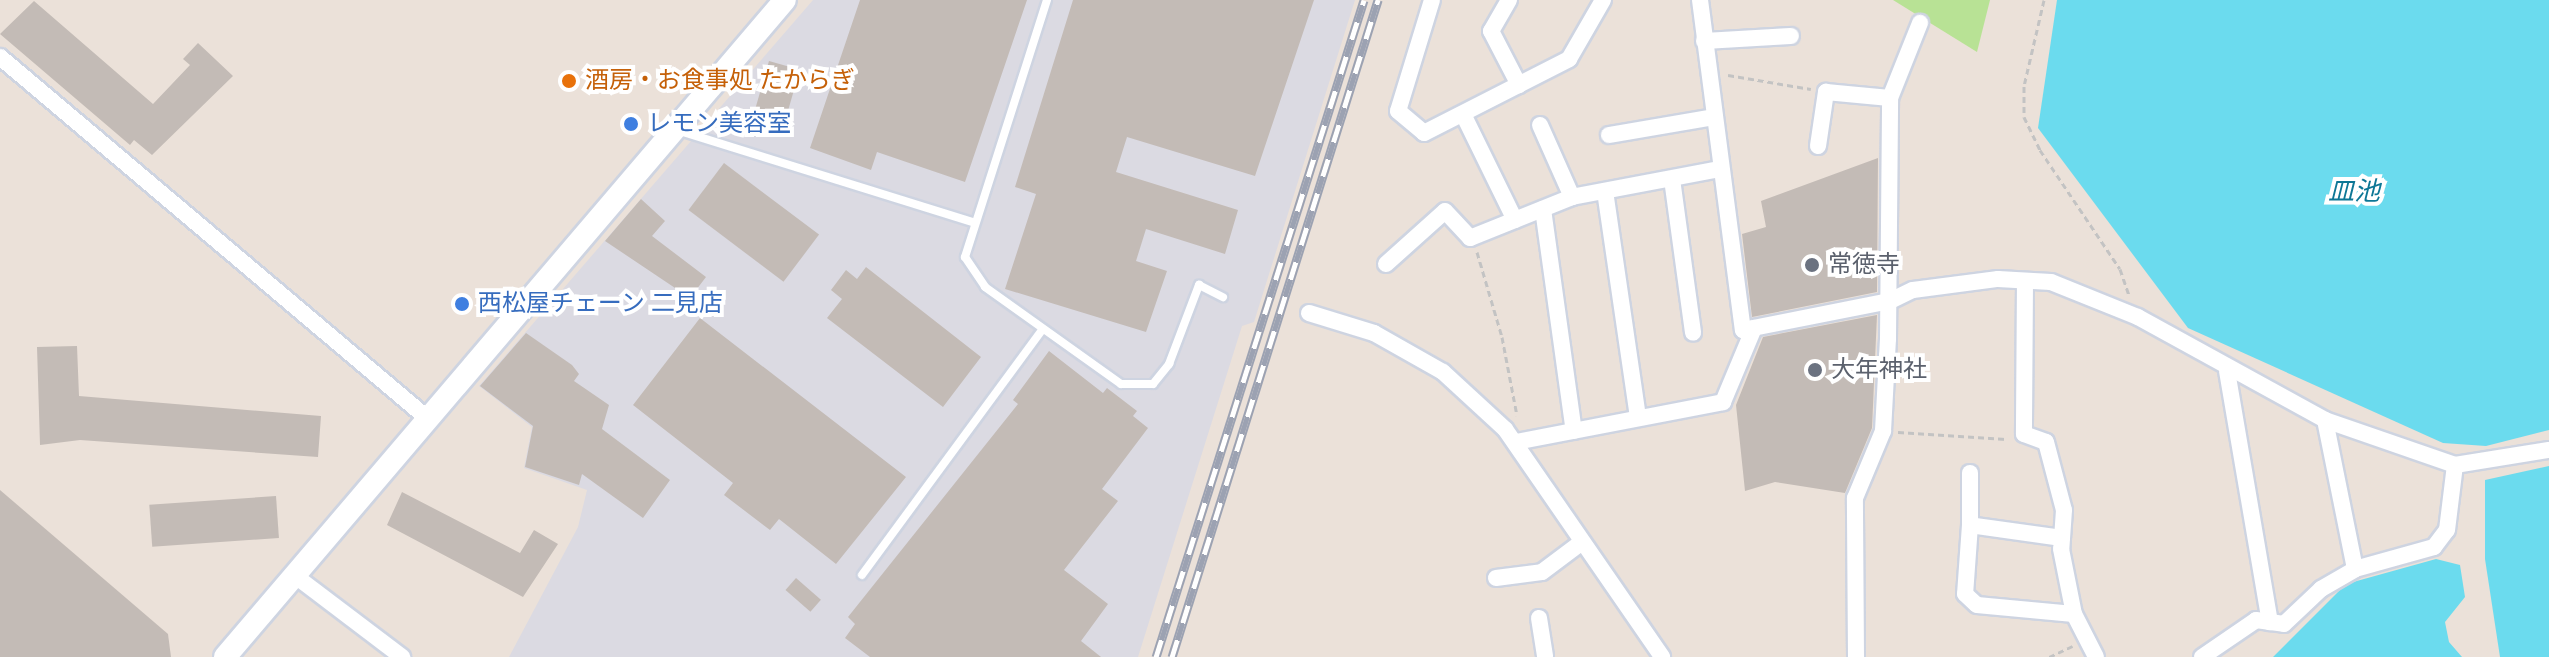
<!DOCTYPE html>
<html>
<head>
<meta charset="utf-8">
<style>
  body { margin:0 }
  #map { position:relative; width:2549px; height:657px; overflow:hidden; background:#ebe1d9; font-family:Roboto,"Noto Sans JP",sans-serif }
  div>[style] { position:absolute }
  [style*='--x'] { left:calc(var(--x)*1px); top:calc(var(--y)*1px); width:calc(var(--w)*1px); rotate:calc(var(--a)*1deg) }
  .industrial>* { inset:0; background:#dbdae2 }
  .green>* { inset:0; background:#b8e295 }
  .water>* { inset:0; background:#6bdbee }
  .building>* { inset:0; background:#c3bbb6; transform-origin:0 0 }
  .path>* { height:3px; margin-top:-1.5px; transform-origin:0; background:repeating-linear-gradient(90deg,#c3c3c3 0 6px,transparent 0 10px) }
  .roads { filter:drop-shadow(2px 0 #ced4e1) drop-shadow(-2px 0 #ced4e1) drop-shadow(0 2px #ced4e1) drop-shadow(0 -2px #ced4e1) }
  .lane>* { height:8px; margin:-4px; padding:0 4px; transform-origin:4px; border-radius:4px; background:#fff }
  .street>* { height:16px; margin:-8px; padding:0 8px; transform-origin:8px; border-radius:8px; background:#fff }
  .secondary>* { height:22px; margin:-11px; padding:0 11px; transform-origin:11px; border-radius:11px; background:#fff }
  .rail>* { height:9px; margin-top:-4.5px; transform-origin:0; background:repeating-linear-gradient(90deg,#fff 0 18px,#9ca2b2 0 36px); box-sizing:border-box; border-block:2px solid #9ca2b2 }
  .dots>* { width:22px; height:22px; translate:-50% -50%; box-sizing:border-box; border:4px solid #fff; border-radius:50% }
  span { translate:-50% -50%; white-space:nowrap; text-align:center; line-height:1.15; -webkit-text-stroke:8px #fff; paint-order:stroke }
  .food-label { font-size:24px; color:#c56008 }
  .left { translate:0 -50%; text-align:left }
  .shop-label { font-size:24px; color:#366cbe }
  .worship-label { font-size:24px; color:#5b616d }
  .water-label { font-size:26px; color:#0d7796; font-style:italic }
</style>
</head>
<body>
<div id="map">
  <div class="industrial">
    <div style="clip-path:polygon(813px 0,1355px 0,1254px 322px,1242px 326px,1138px 657px,509px 657px,578px 527px,587px 490px,524px 468px,532px 427px,479px 386px)"></div>
  </div>
  <div class="green">
    <div style="clip-path:polygon(1893px 0,1990px 0,1977px 52px)"></div>
  </div>
  <div class="water">
    <div style="clip-path:polygon(2057px 0,2549px 0,2549px 430px,2486px 446px,2443px 443px,2188px 328px,2038px 128px)"></div>
    <div style="clip-path:polygon(2549px 466px,2549px 657px,2500px 657px,2485px 559px,2485px 480px)"></div>
    <div style="clip-path:polygon(2436px 559px,2460px 565px,2465px 597px,2445px 622px,2449px 642px,2462px 657px,2273px 657px,2346px 584px)"></div>
  </div>
  <div class="building">
    <div style="clip-path:polygon(860px 0,1027px 0,965px 182px,877px 152px,871px 170px,810px 148px)"></div>
    <div style="clip-path:polygon(1073px 0,1314px 0,1255px 176px,1127px 137px,1116px 172px,1238px 210px,1225px 254px,1146px 229px,1136px 261px,1167px 271px,1146px 332px,1005px 289px,1036px 194px,1015px 187px)"></div>
    <div style="clip-path:polygon(34px 1px,153px 104px,190px 65px,183px 59px,198px 43px,233px 76px,152px 155px,134px 140px,130px 145px,0 34px)"></div>
    <div style="left:769px;top:61px;width:32px;height:55px;rotate:16deg"></div>
    <div style="clip-path:polygon(1878px 158px,1877px 292px,1752px 317px,1742px 234px,1766px 227px,1761px 201px)"></div>
    <div style="left:724px;top:163px;width:119px;height:59px;rotate:37deg"></div>
    <div style="clip-path:polygon(641px 199px,665px 221px,652px 236px,706px 277px,690px 298px,605px 241px)"></div>
    <div style="clip-path:polygon(866px 267px,981px 357px,943px 407px,827px 318px,842px 299px,831px 290px,846px 270px,857px 279px)"></div>
    <div style="clip-path:polygon(1877px 315px,1872px 428px,1845px 493px,1775px 482px,1745px 491px,1736px 405px,1763px 337px)"></div>
    <div style="clip-path:polygon(700px 318px,906px 477px,836px 564px,779px 519px,770px 530px,724px 495px,733px 483px,633px 405px)"></div>
    <div style="clip-path:polygon(526px 333px,572px 365px,579px 374px,574px 381px,609px 405px,602px 429px,670px 480px,643px 518px,582px 474px,579px 485px,525px 467px,533px 426px,480px 386px)"></div>
    <div style="clip-path:polygon(77px 346px,79px 396px,321px 416px,318px 457px,80px 440px,40px 445px,37px 347px)"></div>
    <div style="clip-path:polygon(1049px 351px,1103px 393px,1107px 388px,1137px 411px,1133px 416px,1148px 428px,1102px 489px,1118px 501px,1064px 570px,1108px 604px,1081px 641px,1101px 657px,870px 657px,845px 638px,855px 624px,848px 617px,1018px 404px,1013px 400px)"></div>
    <div style="clip-path:polygon(0 490px,168px 634px,171px 657px,0 657px)"></div>
    <div style="clip-path:polygon(402px 492px,520px 553px,534px 530px,558px 544px,523px 597px,387px 525px)"></div>
    <div style="left:276px;top:496px;width:42px;height:127px;rotate:86deg"></div>
    <div style="left:796px;top:578px;width:33px;height:16px;rotate:41deg"></div>
  </div>
  <div class="path">
    <div style="--x:2044;--y:0;--w:88;--a:103.1"></div>
    <div style="--x:2024;--y:86;--w:31;--a:90"></div>
    <div style="--x:2024;--y:117;--w:37;--a:64"></div>
    <div style="--x:2040;--y:150;--w:143;--a:56.1"></div>
    <div style="--x:2120;--y:269;--w:28;--a:71"></div>
    <div style="--x:1728;--y:75;--w:84;--a:9.6"></div>
    <div style="--x:1477;--y:252;--w:89;--a:73.6"></div>
    <div style="--x:1502;--y:337;--w:80;--a:79.2"></div>
    <div style="--x:1898;--y:432;--w:108;--a:3.7"></div>
    <div style="--x:2049;--y:657;--w:26;--a:-25"></div>
  </div>
  <div class="roads">
    <div class="lane">
      <div style="--x:1047;--y:0;--w:270;--a:107.7"></div>
      <div style="--x:965;--y:257;--w:36;--a:56"></div>
      <div style="--x:985;--y:287;--w:167;--a:35.5"></div>
      <div style="--x:1121;--y:384;--w:32;--a:0"></div>
      <div style="--x:1153;--y:384;--w:26;--a:-51"></div>
      <div style="--x:1169;--y:364;--w:85;--a:-69.2"></div>
      <div style="--x:1199;--y:285;--w:27;--a:27"></div>
      <div style="--x:677;--y:130;--w:310;--a:17.3"></div>
      <div style="--x:862;--y:575;--w:303;--a:-53.7"></div>
    </div>
    <div class="street">
      <div style="--x:1432;--y:0;--w:116;--a:107"></div>
      <div style="--x:1398;--y:111;--w:34;--a:40"></div>
      <div style="--x:1424;--y:133;--w:163;--a:-27"></div>
      <div style="--x:1569;--y:59;--w:68;--a:-60"></div>
      <div style="--x:1509;--y:0;--w:36;--a:120"></div>
      <div style="--x:1491;--y:31;--w:61;--a:62.6"></div>
      <div style="--x:1700;--y:0;--w:333;--a:82.6"></div>
      <div style="--x:1743;--y:330;--w:150;--a:-11.2"></div>
      <div style="--x:1890;--y:301;--w:25;--a:-26"></div>
      <div style="--x:1913;--y:290;--w:86;--a:-7.4"></div>
      <div style="--x:1998;--y:279;--w:53;--a:3.2"></div>
      <div style="--x:2051;--y:282;--w:94;--a:21.9"></div>
      <div style="--x:2138;--y:317;--w:213;--a:28.8"></div>
      <div style="--x:2325;--y:420;--w:138;--a:19.1"></div>
      <div style="--x:2455;--y:465;--w:95;--a:-9.1"></div>
      <div style="--x:1704;--y:41;--w:87;--a:-3.3"></div>
      <div style="--x:0;--y:57;--w:559;--a:40.21"></div>
      <div style="--x:1463;--y:114;--w:118;--a:63.9"></div>
      <div style="--x:1540;--y:125;--w:79;--a:66"></div>
      <div style="--x:1609;--y:135;--w:107;--a:-9.7"></div>
      <div style="--x:1818;--y:146;--w:55;--a:-81.6"></div>
      <div style="--x:1826;--y:92;--w:64;--a:5.4"></div>
      <div style="--x:1672;--y:179;--w:155;--a:82.2"></div>
      <div style="--x:1605;--y:191;--w:229;--a:81.7"></div>
      <div style="--x:1543;--y:209;--w:224;--a:82.1"></div>
      <div style="--x:1386;--y:264;--w:79;--a:-41.9"></div>
      <div style="--x:1445;--y:211;--w:37;--a:47"></div>
      <div style="--x:1470;--y:238;--w:110;--a:-21.9"></div>
      <div style="--x:1572;--y:197;--w:151;--a:-10.7"></div>
      <div style="--x:2025;--y:281;--w:153;--a:90.4"></div>
      <div style="--x:2024;--y:434;--w:23;--a:20"></div>
      <div style="--x:2046;--y:442;--w:70;--a:75.2"></div>
      <div style="--x:2064;--y:510;--w:39;--a:94"></div>
      <div style="--x:2061;--y:549;--w:66;--a:78.7"></div>
      <div style="--x:2074;--y:614;--w:48;--a:62.9"></div>
      <div style="--x:1309;--y:313;--w:68;--a:17.1"></div>
      <div style="--x:1374;--y:333;--w:79;--a:29.5"></div>
      <div style="--x:1443;--y:372;--w:84;--a:42.6"></div>
      <div style="--x:1505;--y:429;--w:277;--a:55.4"></div>
      <div style="--x:2227;--y:371;--w:255;--a:80.3"></div>
      <div style="--x:2325;--y:420;--w:152;--a:78.6"></div>
      <div style="--x:1516;--y:442;--w:211;--a:-10.9"></div>
      <div style="--x:1723;--y:402;--w:80;--a:-67.3"></div>
      <div style="--x:1970;--y:525;--w:52;--a:-90"></div>
      <div style="--x:2062;--y:538;--w:93;--a:-172"></div>
      <div style="--x:1970;--y:525;--w:69;--a:94.1"></div>
      <div style="--x:1965;--y:594;--w:16;--a:43"></div>
      <div style="--x:1977;--y:605;--w:97;--a:5.3"></div>
      <div style="--x:294;--y:575;--w:136;--a:37.2"></div>
      <div style="--x:1496;--y:578;--w:46;--a:-7.4"></div>
      <div style="--x:1542;--y:572;--w:50;--a:-36.9"></div>
      <div style="--x:1539;--y:618;--w:39;--a:81"></div>
      <div style="--x:1856;--y:657;--w:159;--a:-90.4"></div>
      <div style="--x:1855;--y:498;--w:73;--a:-67.3"></div>
      <div style="--x:1883;--y:431;--w:92;--a:-86.9"></div>
      <div style="--x:1888;--y:339;--w:241;--a:-89.5"></div>
      <div style="--x:1890;--y:98;--w:81;--a:-68.2"></div>
      <div style="--x:2202;--y:657;--w:65;--a:-34.4"></div>
      <div style="--x:2256;--y:620;--w:28;--a:8"></div>
      <div style="--x:2284;--y:624;--w:51;--a:-43.4"></div>
      <div style="--x:2321;--y:589;--w:39;--a:-30"></div>
      <div style="--x:2355;--y:569;--w:82;--a:-15.6"></div>
      <div style="--x:2434;--y:547;--w:21;--a:-53"></div>
      <div style="--x:2447;--y:530;--w:65;--a:-83"></div>
    </div>
    <div class="secondary">
      <div style="--x:225;--y:657;--w:863;--a:-49.56"></div>
    </div>
  </div>
  <div class="rail">
    <div style="--x:1156;--y:657;--w:689;--a:-72.43"></div>
    <div style="--x:1172;--y:657;--w:689;--a:-72.59"></div>
  </div>
  <div class="dots">
    <div style="left:569px;top:81px;background:#e8710a"></div>
    <div style="left:631px;top:124px;background:#3f7fe0"></div>
    <div style="left:1812px;top:265px;background:#6b7280"></div>
    <div style="left:462px;top:304px;background:#3f7fe0"></div>
    <div style="left:1815px;top:370px;background:#6b7280"></div>
  </div>
  <div class="food-label">
    <span class="left" style="left:585px;top:81px">酒房・お食事処 たからぎ</span>
  </div>
  <div class="shop-label">
    <span class="left" style="left:647px;top:124px">レモン美容室</span>
    <span class="left" style="left:478px;top:304px">西松屋チェーン 二見店</span>
  </div>
  <div class="worship-label">
    <span class="left" style="left:1828px;top:265px">常徳寺</span>
    <span class="left" style="left:1831px;top:370px">大年神社</span>
  </div>
  <div class="water-label">
    <span style="left:2354px;top:192px">皿池</span>
  </div>
</div>
</body>
</html>
